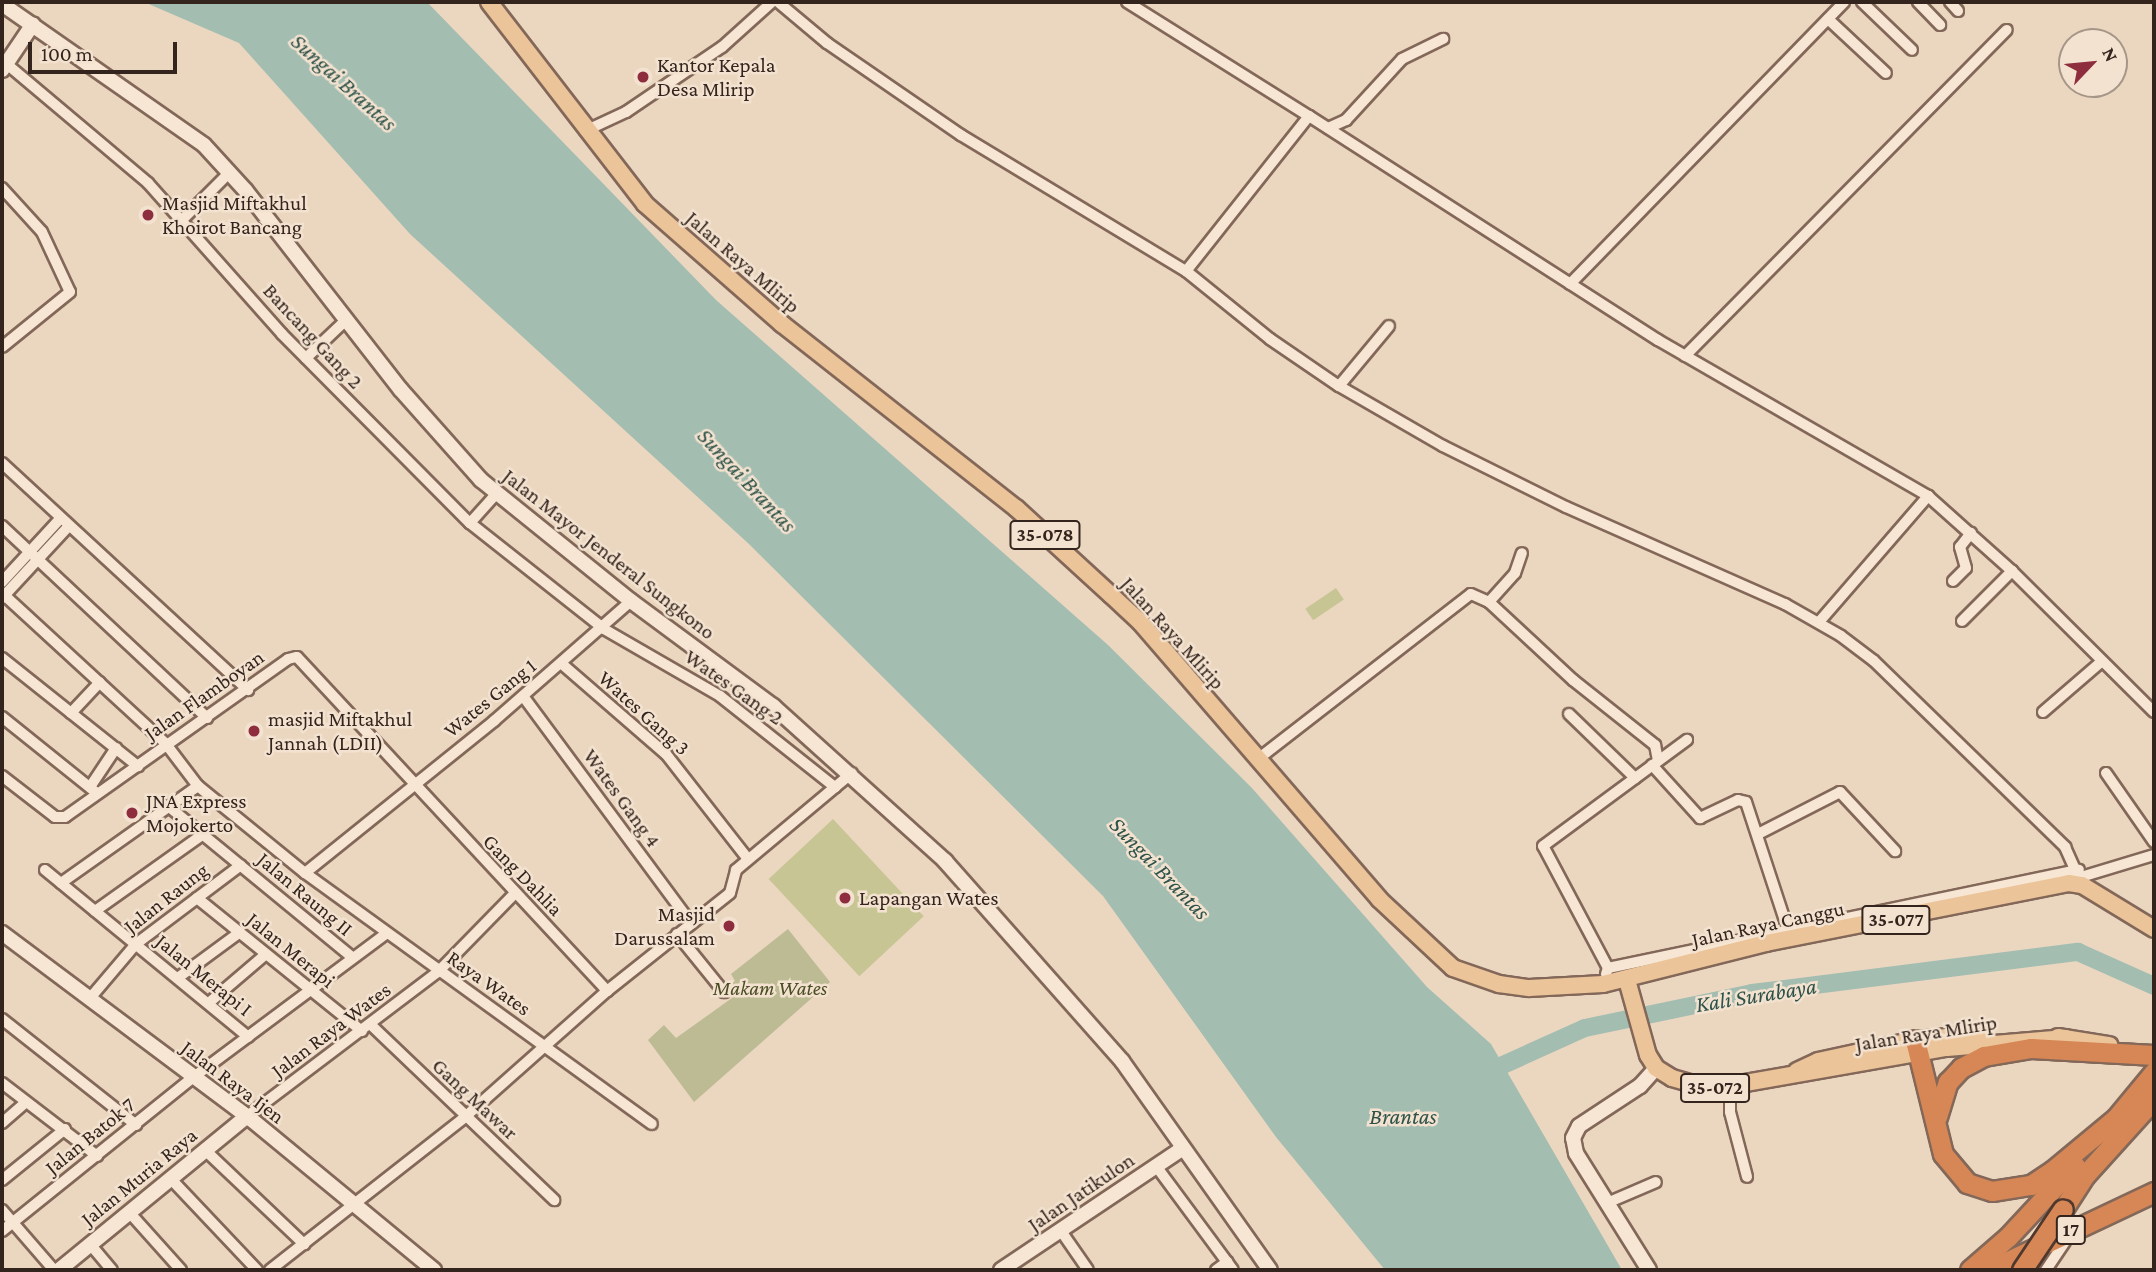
<!DOCTYPE html>
<html>
<head>
<meta charset="utf-8">
<style>
  body { margin:0 }
  #map { position:relative; width:2156px; height:1272px; overflow:hidden; background:#ebd7c0; font-family:"Crimson Pro",serif }
  div>[style] { position:absolute }
  [style*='--x'] { left:calc(var(--x)*1px); top:calc(var(--y)*1px); width:calc(var(--w)*1px); rotate:calc(var(--a)*1deg) }
  .green>* { inset:0; background:#c8c595; transform-origin:0 0 }
  .cemetery>* { inset:0; background:#bdbb94 }
  .water>* { inset:0; background:#a3bdb1 }
  .river>* { height:18px; margin:-9px; padding:0 9px; transform-origin:9px; border-radius:9px; background:#a3bdb1 }
  .roads { filter:drop-shadow(2px 0 #836859) drop-shadow(-2px 0 #836859) drop-shadow(0 2px #836859) drop-shadow(0 -2px #836859) }
  .street>* { height:10px; margin:-5px; padding:0 5px; transform-origin:5px; border-radius:5px; background:#f6e6d3 }
  .secondary>* { height:14px; margin:-7px; padding:0 7px; transform-origin:7px; border-radius:7px; background:#f6e6d3 }
  .primary>* { height:16px; margin:-8px; padding:0 8px; transform-origin:8px; border-radius:8px; background:#ecc49a }
  .highway>* { height:19px; margin:-9.5px; padding:0 9.5px; transform-origin:9.5px; border-radius:9.5px; background:#d68755 }
  .bridges { filter:drop-shadow(2px 0 #50382e) drop-shadow(-2px 0 #50382e) drop-shadow(0 2px #50382e) drop-shadow(0 -2px #50382e) }
  .highway-bridge>* { height:19px; margin:-9.5px; padding:0 9.5px; transform-origin:9.5px; border-radius:9.5px; background:#d68755 }
  .dots>* { width:19px; height:19px; translate:-50% -50%; box-sizing:border-box; border:4px solid #f3e2cf; border-radius:50% }
  span { translate:-50% -50%; white-space:nowrap; text-align:center; line-height:1.15; -webkit-text-stroke:5px #f3e2cf; paint-order:stroke }
  .shield-label span { padding:2px 5px; background:#f3e2cf; border:2px solid; border-radius:5px; -webkit-text-stroke-width:0 }
  .shield-label { font-size:19px; color:#33241d; font-weight:700 }
  .poi-label { font-size:21px; color:#33241d }
  .left { translate:0 -50%; text-align:left }
  .right { translate:-100% -50%; text-align:right }
  .street-label { font-size:21px; color:#33241d }
  .park-label { font-size:21px; color:#4b4e25; font-style:italic }
  .water-label { font-size:23px; color:#2d5249; font-style:italic }
  .frame { position:absolute; inset:0; border:4px solid #33241d; pointer-events:none }
  .north { position:absolute; left:2058px; top:28px; width:70px; height:70px; box-sizing:border-box; background:#f3e2cf; border:2px solid #a69688; border-radius:50%; rotate:64deg; font-size:19px; font-weight:700; line-height:28px; text-align:center; color:#33241d }
  .north::after { content:''; display:block; margin:auto; width:24px; height:32px; background:#8e2d3e; clip-path:polygon(50% 0,100% 100%,50% 72%,0 100%) }
  .scale { position:absolute; left:28px; top:42px; width:149px; height:32px; box-sizing:border-box; border:4px solid #33241d; border-top:0; padding-left:9px; font-size:21px; line-height:24px; white-space:nowrap; color:#33241d; -webkit-text-stroke:5px #f3e2cf; paint-order:stroke }
</style>
</head>
<body>
<div id="map">
  <div class="green">
    <div style="left:1336px;top:588px;width:14px;height:37px;rotate:56deg"></div>
    <div style="left:833px;top:819px;width:133px;height:88px;rotate:47deg"></div>
  </div>
  <div class="cemetery">
    <div style="clip-path:polygon(788px 929px,830px 982px,694px 1102px,648px 1040px,664px 1025px,676px 1038px,732px 998px,727px 985px,735px 981px,731px 974px)"></div>
  </div>
  <div class="water">
    <div style="clip-path:polygon(144px 2px,427px 2px,716px 300px,1108px 645px,1251px 787px,1427px 987px,1491px 1044px,1622px 1270px,1385px 1270px,1276px 1137px,1103px 896px,749px 544px,410px 234px,239px 43px)"></div>
  </div>
  <div class="river">
    <div style="--x:1483;--y:1074;--w:112;--a:-24.3"></div>
    <div style="--x:1585;--y:1028;--w:171;--a:-11.8"></div>
    <div style="--x:1752;--y:993;--w:329;--a:-7.2"></div>
    <div style="--x:2078;--y:952;--w:83;--a:24.1"></div>
  </div>
  <div class="roads">
    <div class="street">
      <div style="--x:778;--y:2;--w:64;--a:39.9"></div>
      <div style="--x:827;--y:43;--w:163;--a:34.5"></div>
      <div style="--x:961;--y:135;--w:263;--a:31.2"></div>
      <div style="--x:1186;--y:271;--w:108;--a:39"></div>
      <div style="--x:1270;--y:339;--w:83;--a:34.3"></div>
      <div style="--x:1339;--y:386;--w:120;--a:30"></div>
      <div style="--x:1443;--y:446;--w:137;--a:26.4"></div>
      <div style="--x:1566;--y:507;--w:240;--a:23.9"></div>
      <div style="--x:1785;--y:604;--w:64;--a:29.7"></div>
      <div style="--x:1841;--y:636;--w:41;--a:37.1"></div>
      <div style="--x:1874;--y:661;--w:267;--a:44.2"></div>
      <div style="--x:2065;--y:847;--w:42;--a:65.9"></div>
      <div style="--x:1127;--y:2;--w:215;--a:32.1"></div>
      <div style="--x:1309;--y:116;--w:198;--a:128.4"></div>
      <div style="--x:1862;--y:2;--w:69;--a:43.8"></div>
      <div style="--x:1918;--y:2;--w:32;--a:46"></div>
      <div style="--x:1950;--y:2;--w:12;--a:48"></div>
      <div style="--x:1828;--y:19;--w:79;--a:43"></div>
      <div style="--x:2;--y:60;--w:191;--a:40.1"></div>
      <div style="--x:148;--y:183;--w:202;--a:48.4"></div>
      <div style="--x:282;--y:334;--w:267;--a:45.2"></div>
      <div style="--x:470;--y:523;--w:171;--a:38.3"></div>
      <div style="--x:604;--y:629;--w:134;--a:30"></div>
      <div style="--x:720;--y:696;--w:147;--a:38.4"></div>
      <div style="--x:1309;--y:116;--w:415;--a:32.7"></div>
      <div style="--x:1658;--y:340;--w:312;--a:30"></div>
      <div style="--x:1328;--y:128;--w:20;--a:-24"></div>
      <div style="--x:1346;--y:120;--w:83;--a:-47.4"></div>
      <div style="--x:1402;--y:59;--w:46;--a:-26"></div>
      <div style="--x:585;--y:131;--w:45;--a:-24.9"></div>
      <div style="--x:626;--y:112;--w:116;--a:-34.1"></div>
      <div style="--x:722;--y:47;--w:67;--a:-42"></div>
      <div style="--x:2;--y:188;--w:59;--a:47.7"></div>
      <div style="--x:42;--y:232;--w:66;--a:65"></div>
      <div style="--x:70;--y:292;--w:87;--a:141"></div>
      <div style="--x:183;--y:219;--w:65;--a:-45"></div>
      <div style="--x:1570;--y:284;--w:393;--a:-45.8"></div>
      <div style="--x:1685;--y:356;--w:458;--a:-45.4"></div>
      <div style="--x:306;--y:358;--w:55;--a:-43.5"></div>
      <div style="--x:1339;--y:386;--w:78;--a:-50.2"></div>
      <div style="--x:2;--y:463;--w:335;--a:42.7"></div>
      <div style="--x:470;--y:523;--w:39;--a:-48"></div>
      <div style="--x:2;--y:526;--w:281;--a:43.1"></div>
      <div style="--x:1953;--y:581;--w:18;--a:-45"></div>
      <div style="--x:1966;--y:568;--w:22;--a:-106"></div>
      <div style="--x:1960;--y:547;--w:18;--a:-52"></div>
      <div style="--x:2;--y:582;--w:86;--a:-47.4"></div>
      <div style="--x:2;--y:593;--w:223;--a:42.6"></div>
      <div style="--x:166;--y:744;--w:53;--a:52.7"></div>
      <div style="--x:198;--y:786;--w:138;--a:39.1"></div>
      <div style="--x:305;--y:873;--w:428;--a:35.9"></div>
      <div style="--x:2;--y:598;--w:98;--a:-47.1"></div>
      <div style="--x:1489;--y:602;--w:39;--a:-48"></div>
      <div style="--x:1515;--y:573;--w:21;--a:-71"></div>
      <div style="--x:1962;--y:621;--w:71;--a:-45"></div>
      <div style="--x:1819;--y:622;--w:167;--a:-49.1"></div>
      <div style="--x:1928;--y:496;--w:113;--a:41.8"></div>
      <div style="--x:2012;--y:571;--w:200;--a:44.8"></div>
      <div style="--x:2;--y:658;--w:174;--a:38.5"></div>
      <div style="--x:562;--y:664;--w:138;--a:40.9"></div>
      <div style="--x:666;--y:754;--w:133;--a:52"></div>
      <div style="--x:523;--y:696;--w:282;--a:53.5"></div>
      <div style="--x:2043;--y:712;--w:77;--a:-40.8"></div>
      <div style="--x:71;--y:713;--w:42;--a:-46.9"></div>
      <div style="--x:1569;--y:714;--w:92;--a:44.1"></div>
      <div style="--x:2;--y:717;--w:122;--a:38.7"></div>
      <div style="--x:1258;--y:759;--w:269;--a:-37.8"></div>
      <div style="--x:1471;--y:594;--w:20;--a:24"></div>
      <div style="--x:1489;--y:602;--w:115;--a:42.9"></div>
      <div style="--x:1573;--y:680;--w:105;--a:38.4"></div>
      <div style="--x:1655;--y:745;--w:15;--a:79"></div>
      <div style="--x:1652;--y:765;--w:72;--a:47.8"></div>
      <div style="--x:1700;--y:818;--w:42;--a:-25.3"></div>
      <div style="--x:1738;--y:800;--w:8;--a:14"></div>
      <div style="--x:1746;--y:802;--w:135;--a:71.8"></div>
      <div style="--x:2106;--y:773;--w:84;--a:55.2"></div>
      <div style="--x:2;--y:776;--w:67;--a:37.7"></div>
      <div style="--x:55;--y:817;--w:10;--a:0"></div>
      <div style="--x:65;--y:817;--w:273;--a:-35.3"></div>
      <div style="--x:288;--y:659;--w:9;--a:-13"></div>
      <div style="--x:297;--y:657;--w:456;--a:47.1"></div>
      <div style="--x:90;--y:787;--w:47;--a:-56.3"></div>
      <div style="--x:168;--y:806;--w:239;--a:39.4"></div>
      <div style="--x:1760;--y:833;--w:90;--a:-27.1"></div>
      <div style="--x:1840;--y:792;--w:81;--a:47"></div>
      <div style="--x:45;--y:870;--w:263;--a:39.4"></div>
      <div style="--x:305;--y:873;--w:243;--a:-38.8"></div>
      <div style="--x:494;--y:721;--w:182;--a:-41.2"></div>
      <div style="--x:2081;--y:877;--w:76;--a:-16.8"></div>
      <div style="--x:61;--y:883;--w:168;--a:-35.3"></div>
      <div style="--x:197;--y:898;--w:212;--a:38.9"></div>
      <div style="--x:95;--y:911;--w:131;--a:-35.4"></div>
      <div style="--x:677;--y:934;--w:75;--a:51"></div>
      <div style="--x:1608;--y:968;--w:481;--a:-11.8"></div>
      <div style="--x:1606;--y:974;--w:6;--a:-72"></div>
      <div style="--x:1608;--y:968;--w:138;--a:-118"></div>
      <div style="--x:1543;--y:846;--w:179;--a:-36.4"></div>
      <div style="--x:179;--y:977;--w:76;--a:-36.4"></div>
      <div style="--x:91;--y:997;--w:70;--a:-49.7"></div>
      <div style="--x:136;--y:944;--w:131;--a:-37"></div>
      <div style="--x:211;--y:1001;--w:72;--a:-40.5"></div>
      <div style="--x:2;--y:1019;--w:171;--a:38.3"></div>
      <div style="--x:370;--y:1024;--w:255;--a:43.7"></div>
      <div style="--x:2;--y:1083;--w:120;--a:37.5"></div>
      <div style="--x:1730;--y:1086;--w:26;--a:90"></div>
      <div style="--x:1730;--y:1112;--w:67;--a:75.3"></div>
      <div style="--x:246;--y:1117;--w:241;--a:-37.1"></div>
      <div style="--x:438;--y:972;--w:109;--a:-45.7"></div>
      <div style="--x:2;--y:1123;--w:32;--a:-41"></div>
      <div style="--x:205;--y:1150;--w:137;--a:43.5"></div>
      <div style="--x:1156;--y:1166;--w:129;--a:53.5"></div>
      <div style="--x:170;--y:1178;--w:127;--a:46.6"></div>
      <div style="--x:2;--y:1180;--w:81;--a:-39"></div>
      <div style="--x:1607;--y:1203;--w:53;--a:-23.2"></div>
      <div style="--x:2;--y:1210;--w:79;--a:49.1"></div>
      <div style="--x:129;--y:1212;--w:78;--a:48.1"></div>
      <div style="--x:2;--y:1231;--w:243;--a:-38.8"></div>
      <div style="--x:191;--y:1079;--w:244;--a:-36.7"></div>
      <div style="--x:1061;--y:1231;--w:47;--a:55.3"></div>
      <div style="--x:90;--y:1244;--w:34;--a:50"></div>
      <div style="--x:270;--y:1270;--w:248;--a:-38.1"></div>
      <div style="--x:465;--y:1117;--w:190;--a:-41.6"></div>
      <div style="--x:607;--y:991;--w:157;--a:-38.5"></div>
      <div style="--x:730;--y:893;--w:24;--a:-75"></div>
      <div style="--x:736;--y:870;--w:151;--a:-39.9"></div>
      <div style="--x:1216;--y:1270;--w:14;--a:-36"></div>
      <div style="--x:2046;--y:1270;--w:34;--a:-56"></div>
    </div>
    <div class="secondary">
      <div style="--x:2;--y:4;--w:246;--a:34.9"></div>
      <div style="--x:204;--y:145;--w:62;--a:47.6"></div>
      <div style="--x:246;--y:191;--w:252;--a:52.1"></div>
      <div style="--x:401;--y:390;--w:120;--a:48.4"></div>
      <div style="--x:481;--y:480;--w:193;--a:38.9"></div>
      <div style="--x:631;--y:601;--w:177;--a:36.5"></div>
      <div style="--x:773;--y:706;--w:232;--a:42"></div>
      <div style="--x:945;--y:861;--w:267;--a:48.5"></div>
      <div style="--x:1122;--y:1061;--w:256;--a:54.7"></div>
      <div style="--x:2;--y:70;--w:55;--a:-56"></div>
      <div style="--x:2;--y:933;--w:312;--a:36.8"></div>
      <div style="--x:252;--y:1120;--w:236;--a:39.5"></div>
      <div style="--x:59;--y:1270;--w:242;--a:-39.3"></div>
      <div style="--x:1001;--y:1270;--w:219;--a:-33.8"></div>
      <div style="--x:1649;--y:1270;--w:138;--a:-122"></div>
      <div style="--x:1576;--y:1153;--w:15;--a:-101"></div>
      <div style="--x:1573;--y:1138;--w:13;--a:-63"></div>
      <div style="--x:1579;--y:1126;--w:73;--a:-33.3"></div>
      <div style="--x:1640;--y:1086;--w:24;--a:-48"></div>
    </div>
    <div class="primary">
      <div style="--x:489;--y:2;--w:255;--a:52.3"></div>
      <div style="--x:645;--y:204;--w:182;--a:41.2"></div>
      <div style="--x:782;--y:324;--w:298;--a:38.2"></div>
      <div style="--x:1016;--y:508;--w:129;--a:42.5"></div>
      <div style="--x:1111;--y:595;--w:41;--a:43"></div>
      <div style="--x:1141;--y:623;--w:364;--a:49.2"></div>
      <div style="--x:1379;--y:899;--w:101;--a:43"></div>
      <div style="--x:1453;--y:968;--w:49;--a:19.2"></div>
      <div style="--x:1499;--y:984;--w:30;--a:8"></div>
      <div style="--x:1529;--y:988;--w:74;--a:-3.1"></div>
      <div style="--x:1603;--y:984;--w:168;--a:-14.1"></div>
      <div style="--x:1766;--y:943;--w:309;--a:-11.2"></div>
      <div style="--x:2069;--y:883;--w:13;--a:9"></div>
      <div style="--x:2082;--y:885;--w:84;--a:31.4"></div>
      <div style="--x:1627;--y:980;--w:78;--a:74.4"></div>
      <div style="--x:1648;--y:1055;--w:15;--a:58"></div>
      <div style="--x:1656;--y:1068;--w:19;--a:32"></div>
      <div style="--x:1672;--y:1078;--w:41;--a:15.8"></div>
      <div style="--x:1711;--y:1089;--w:240;--a:-9.9"></div>
      <div style="--x:1947;--y:1048;--w:119;--a:-4.8"></div>
      <div style="--x:2058;--y:1037;--w:52;--a:8.9"></div>
      <div style="--x:1797;--y:1071;--w:23;--a:-25"></div>
      <div style="--x:1818;--y:1061;--w:99;--a:-12.2"></div>
      <div style="--x:1915;--y:1040;--w:65;--a:-5.3"></div>
    </div>
    <div class="highway">
      <div style="--x:1915;--y:1040;--w:117;--a:76.2"></div>
      <div style="--x:1943;--y:1154;--w:38;--a:50"></div>
      <div style="--x:1967;--y:1183;--w:26;--a:18"></div>
      <div style="--x:1992;--y:1191;--w:39;--a:-9"></div>
      <div style="--x:2031;--y:1185;--w:25;--a:-34"></div>
      <div style="--x:2052;--y:1171;--w:83;--a:-39.6"></div>
      <div style="--x:2116;--y:1118;--w:60;--a:-50.4"></div>
      <div style="--x:1937;--y:1117;--w:37;--a:-73"></div>
      <div style="--x:1948;--y:1082;--w:19;--a:-47"></div>
      <div style="--x:1961;--y:1068;--w:26;--a:-28"></div>
      <div style="--x:1984;--y:1056;--w:48;--a:-9.7"></div>
      <div style="--x:2031;--y:1048;--w:123;--a:3.3"></div>
      <div style="--x:2063;--y:1209;--w:40;--a:-57.1"></div>
      <div style="--x:2085;--y:1175;--w:103;--a:-47.8"></div>
      <div style="--x:1970;--y:1270;--w:50;--a:-41"></div>
      <div style="--x:2008;--y:1237;--w:98;--a:-47.1"></div>
      <div style="--x:1989;--y:1270;--w:183;--a:-25.3"></div>
    </div>
  </div>
  <div class="bridges">
    <div class="highway-bridge">
      <div style="--x:2022;--y:1270;--w:73;--a:-56.1"></div>
    </div>
  </div>
  <div class="dots">
    <div style="left:643px;top:77px;background:#8e2d3e"></div>
    <div style="left:148px;top:215px;background:#8e2d3e"></div>
    <div style="left:254px;top:731px;background:#8e2d3e"></div>
    <div style="left:132px;top:813px;background:#8e2d3e"></div>
    <div style="left:845px;top:898px;background:#8e2d3e"></div>
    <div style="left:729px;top:926px;background:#8e2d3e"></div>
  </div>
  <div class="shield-label">
    <span style="left:1045px;top:535px">35-078</span>
    <span style="left:1896px;top:920px">35-077</span>
    <span style="left:1715px;top:1088px">35-072</span>
    <span style="left:2071px;top:1230px">17</span>
  </div>
  <div class="poi-label">
    <span class="left" style="left:657px;top:77px">Kantor Kepala<br>Desa Mlirip</span>
    <span class="left" style="left:162px;top:215px">Masjid Miftakhul<br>Khoirot Bancang</span>
    <span class="left" style="left:268px;top:731px">masjid Miftakhul<br>Jannah (LDII)</span>
    <span class="left" style="left:146px;top:813px">JNA Express<br>Mojokerto</span>
    <span class="left" style="left:859px;top:898px">Lapangan Wates</span>
    <span class="right" style="left:715px;top:926px">Masjid<br>Darussalam</span>
  </div>
  <div class="street-label">
    <span style="left:743px;top:262px;rotate:41deg">Jalan Raya Mlirip</span>
    <span style="left:313px;top:336px;rotate:47deg">Bancang Gang 2</span>
    <span style="left:609px;top:554px;rotate:38deg">Jalan Mayor Jenderal Sungkono</span>
    <span style="left:1173px;top:633px;rotate:48deg">Jalan Raya Mlirip</span>
    <span style="left:734px;top:687px;rotate:35deg">Wates Gang 2</span>
    <span style="left:204px;top:695px;rotate:-35deg">Jalan Flamboyan</span>
    <span style="left:490px;top:698px;rotate:-39deg">Wates Gang 1</span>
    <span style="left:644px;top:713px;rotate:42deg">Wates Gang 3</span>
    <span style="left:622px;top:798px;rotate:54deg">Wates Gang 4</span>
    <span style="left:523px;top:875px;rotate:46deg">Gang Dahlia</span>
    <span style="left:305px;top:894px;rotate:40deg">Jalan Raung II</span>
    <span style="left:166px;top:898px;rotate:-38deg">Jalan Raung</span>
    <span style="left:1768px;top:924px;rotate:-12deg">Jalan Raya Canggu</span>
    <span style="left:291px;top:950px;rotate:39deg">Jalan Merapi</span>
    <span style="left:204px;top:975px;rotate:39deg">Jalan Merapi I</span>
    <span style="left:489px;top:983px;rotate:35deg">Raya Wates</span>
    <span style="left:331px;top:1030px;rotate:-37deg">Jalan Raya Wates</span>
    <span style="left:1926px;top:1033px;rotate:-9deg">Jalan Raya Mlirip</span>
    <span style="left:233px;top:1082px;rotate:37deg">Jalan Raya Ijen</span>
    <span style="left:475px;top:1099px;rotate:43deg">Gang Mawar</span>
    <span style="left:90px;top:1136px;rotate:-39deg">Jalan Batok 7</span>
    <span style="left:139px;top:1177px;rotate:-39deg">Jalan Muria Raya</span>
    <span style="left:1081px;top:1192px;rotate:-34deg">Jalan Jatikulon</span>
  </div>
  <div class="park-label">
    <span style="left:770px;top:988px">Makam Wates</span>
  </div>
  <div class="water-label">
    <span style="left:344px;top:82px;rotate:42deg">Sungai Brantas</span>
    <span style="left:747px;top:480px;rotate:47deg">Sungai Brantas</span>
    <span style="left:1160px;top:868px;rotate:46deg">Sungai Brantas</span>
    <span style="left:1756px;top:995px;rotate:-9deg">Kali Surabaya</span>
    <span style="left:1403px;top:1116px">Brantas</span>
  </div>
  <div class="frame"></div>
  <div class="north">N</div>
  <div class="scale">100 m</div>
</div>
</body>
</html>
